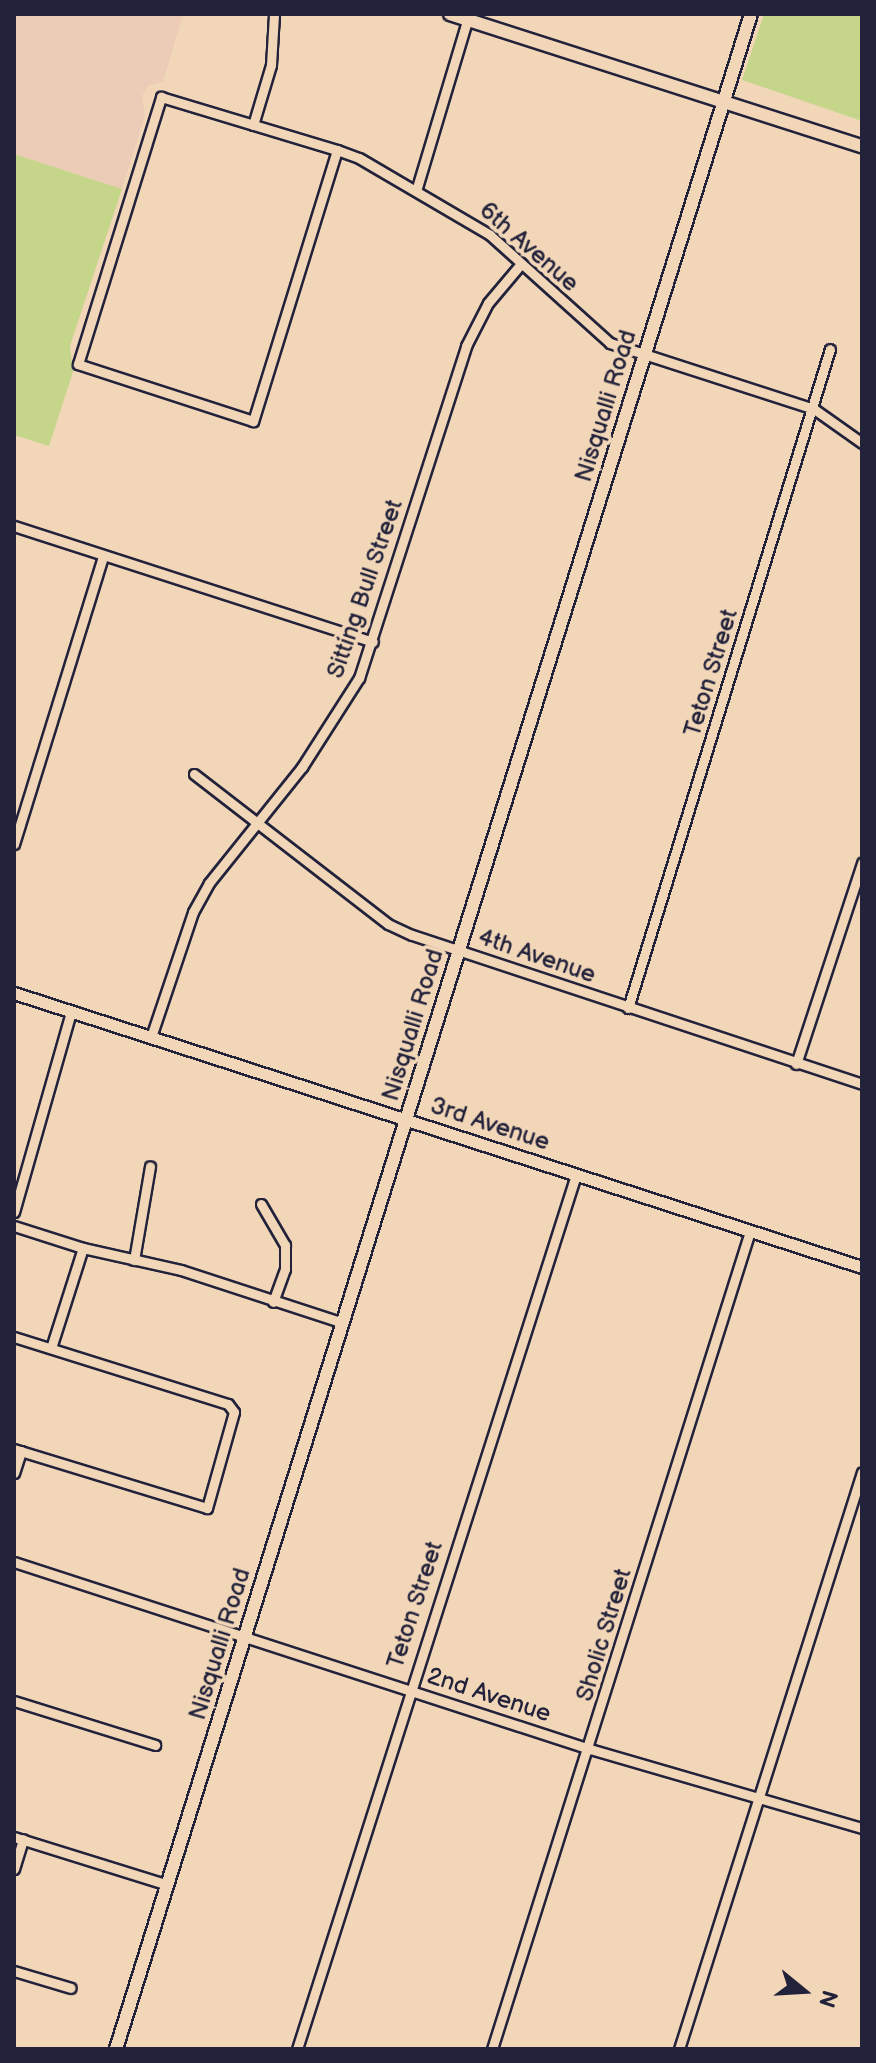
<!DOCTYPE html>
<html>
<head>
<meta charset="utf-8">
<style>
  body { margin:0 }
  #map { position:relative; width:876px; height:2063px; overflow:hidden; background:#f2d6b8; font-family:"Balsamiq Sans",sans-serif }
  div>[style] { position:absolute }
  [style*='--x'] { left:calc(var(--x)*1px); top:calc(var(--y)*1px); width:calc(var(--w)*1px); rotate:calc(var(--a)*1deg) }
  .built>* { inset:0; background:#ecccb6 }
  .green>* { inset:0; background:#c5d68b }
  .roads { filter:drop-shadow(2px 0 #22223b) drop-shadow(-2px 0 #22223b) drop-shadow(0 2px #22223b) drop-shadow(0 -2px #22223b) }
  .minor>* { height:9px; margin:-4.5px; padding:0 4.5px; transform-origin:4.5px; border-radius:4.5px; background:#f2d6b8 }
  .tertiary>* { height:11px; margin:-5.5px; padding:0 5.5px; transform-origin:5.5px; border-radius:5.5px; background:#f2d6b8 }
  .secondary>* { height:12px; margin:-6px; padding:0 6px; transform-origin:6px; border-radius:6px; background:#f2d6b8 }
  span { translate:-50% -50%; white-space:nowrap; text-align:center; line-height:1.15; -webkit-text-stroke:8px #f2d6b8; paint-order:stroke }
  .street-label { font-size:24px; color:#22223b }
  .frame { position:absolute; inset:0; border:16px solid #22223b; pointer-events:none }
  .north { position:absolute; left:764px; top:1951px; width:80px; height:80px; -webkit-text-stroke:6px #f2d6b8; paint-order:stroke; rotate:108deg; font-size:22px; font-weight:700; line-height:32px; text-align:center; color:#22223b }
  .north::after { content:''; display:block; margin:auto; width:28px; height:36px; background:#22223b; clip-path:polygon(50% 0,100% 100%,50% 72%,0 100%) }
</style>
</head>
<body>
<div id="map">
  <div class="built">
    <div style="clip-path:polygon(14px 14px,183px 14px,163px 82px,149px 85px,142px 96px,145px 116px,122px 189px,14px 154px)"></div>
  </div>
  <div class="green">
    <div style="clip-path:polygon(764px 14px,862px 14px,862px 121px,742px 80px)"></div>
    <div style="clip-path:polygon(14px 154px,122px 189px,70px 346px,73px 372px,49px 446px,14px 435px)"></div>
  </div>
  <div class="roads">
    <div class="minor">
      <div style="--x:253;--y:125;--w:63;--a:-73.3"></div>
      <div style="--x:271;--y:65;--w:51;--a:-86.6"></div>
      <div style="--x:337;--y:150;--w:284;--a:107.2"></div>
      <div style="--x:253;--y:421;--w:184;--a:-162"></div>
      <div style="--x:78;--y:364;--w:280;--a:-72.7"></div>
      <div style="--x:161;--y:97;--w:184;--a:16.8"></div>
      <div style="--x:337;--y:150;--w:23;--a:20"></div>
      <div style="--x:359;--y:158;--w:152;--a:30.4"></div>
      <div style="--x:490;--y:235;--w:161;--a:42"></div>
      <div style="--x:610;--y:343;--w:214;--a:17.9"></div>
      <div style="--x:814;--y:409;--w:59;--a:35.3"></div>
      <div style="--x:416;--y:191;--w:185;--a:-73.3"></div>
      <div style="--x:14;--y:526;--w:377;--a:17.9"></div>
      <div style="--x:194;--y:774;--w:245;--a:37.7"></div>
      <div style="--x:388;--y:924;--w:26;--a:25"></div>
      <div style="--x:412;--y:935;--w:474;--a:18.3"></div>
      <div style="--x:14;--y:844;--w:300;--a:-72.8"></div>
      <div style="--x:628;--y:1008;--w:689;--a:-72.96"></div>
      <div style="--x:151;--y:1037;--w:132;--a:-71.4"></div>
      <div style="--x:193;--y:912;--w:33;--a:-61"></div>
      <div style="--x:209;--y:883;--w:149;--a:-51.3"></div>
      <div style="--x:302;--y:767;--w:106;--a:-57.4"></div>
      <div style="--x:359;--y:678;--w:349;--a:-72.1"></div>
      <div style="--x:466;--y:346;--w:48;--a:-62.9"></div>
      <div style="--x:488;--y:303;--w:50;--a:-49.9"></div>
      <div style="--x:796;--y:1064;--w:212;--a:-71.8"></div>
      <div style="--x:261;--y:1204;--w:48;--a:59.7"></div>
      <div style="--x:285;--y:1245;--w:24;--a:90"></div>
      <div style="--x:285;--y:1269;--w:35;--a:110"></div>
      <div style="--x:14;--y:1212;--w:208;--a:-74.1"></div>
      <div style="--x:14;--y:1226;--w:72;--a:17.7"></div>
      <div style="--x:83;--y:1248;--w:100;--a:12.7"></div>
      <div style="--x:181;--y:1270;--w:170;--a:18.1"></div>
      <div style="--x:134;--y:1260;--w:95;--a:-80.3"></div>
      <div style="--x:14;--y:1337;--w:224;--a:17.4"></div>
      <div style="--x:228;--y:1404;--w:10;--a:53"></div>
      <div style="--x:234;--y:1412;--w:100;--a:105.7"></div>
      <div style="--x:207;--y:1508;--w:202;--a:-163"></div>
      <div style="--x:51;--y:1348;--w:105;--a:-72.3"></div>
      <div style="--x:14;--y:1473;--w:23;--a:-72"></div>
      <div style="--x:14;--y:1562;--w:606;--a:17.99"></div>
      <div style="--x:590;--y:1749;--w:283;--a:16.2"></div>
      <div style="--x:14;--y:1701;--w:148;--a:17.3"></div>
      <div style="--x:14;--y:1837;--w:161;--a:17.3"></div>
      <div style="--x:14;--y:1869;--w:31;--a:-73"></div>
      <div style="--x:14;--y:1971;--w:59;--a:16.6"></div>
      <div style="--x:297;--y:2049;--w:917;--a:-72.3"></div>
      <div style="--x:492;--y:2049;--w:858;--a:-72.49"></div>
      <div style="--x:679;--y:2049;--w:605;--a:-72.4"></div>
    </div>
    <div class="tertiary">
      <div style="--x:14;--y:993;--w:891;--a:17.91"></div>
    </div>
    <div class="secondary">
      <div style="--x:450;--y:14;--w:433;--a:17.8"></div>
      <div style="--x:116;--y:2049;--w:2132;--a:-72.67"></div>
    </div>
  </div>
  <div class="street-label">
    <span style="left:529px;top:247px;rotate:41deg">6th Avenue</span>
    <span style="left:606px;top:406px;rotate:-73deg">Nisqualli Road</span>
    <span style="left:365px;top:589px;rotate:-71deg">Sitting Bull Street</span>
    <span style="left:711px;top:673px;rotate:-73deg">Teton Street</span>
    <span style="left:537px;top:956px;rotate:19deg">4th Avenue</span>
    <span style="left:413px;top:1025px;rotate:-73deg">Nisqualli Road</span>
    <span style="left:490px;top:1124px;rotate:18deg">3rd Avenue</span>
    <span style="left:415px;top:1605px;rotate:-72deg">Teton Street</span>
    <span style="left:604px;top:1635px;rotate:-73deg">Sholic Street</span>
    <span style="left:220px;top:1644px;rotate:-73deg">Nisqualli Road</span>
    <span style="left:489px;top:1695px;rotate:18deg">2nd Avenue</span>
  </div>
  <div class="frame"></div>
  <div class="north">N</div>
</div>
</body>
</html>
